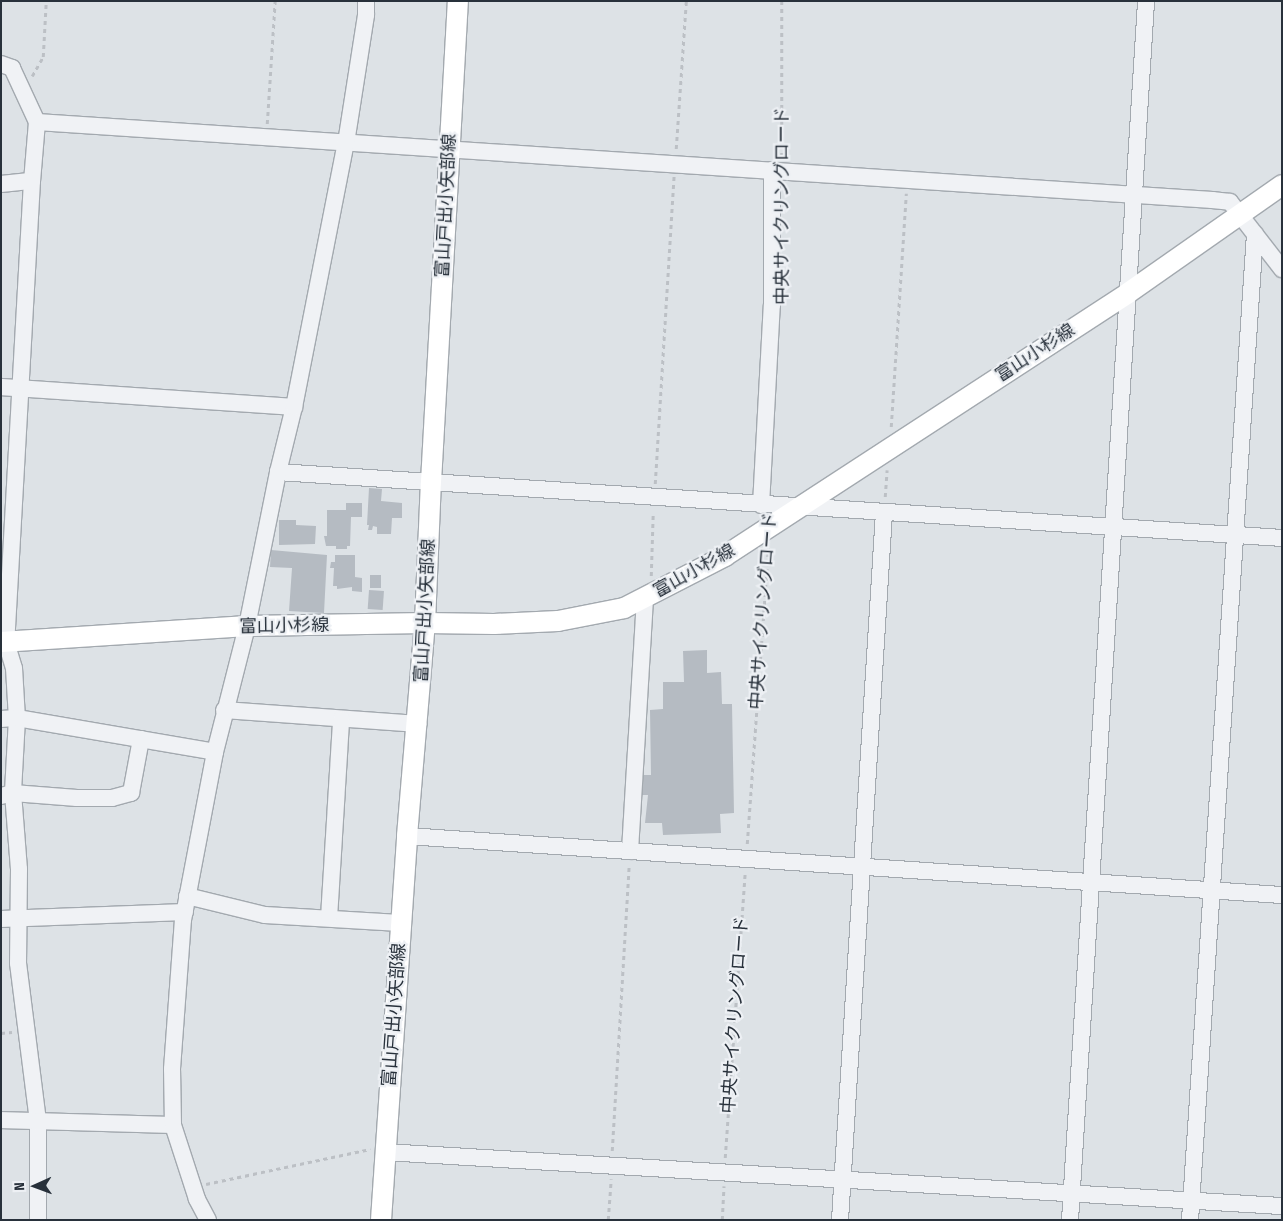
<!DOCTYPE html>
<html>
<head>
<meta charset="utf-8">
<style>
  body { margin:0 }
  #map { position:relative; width:1283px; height:1221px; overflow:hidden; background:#dde2e6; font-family:"Fira Sans Condensed","Noto Sans JP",sans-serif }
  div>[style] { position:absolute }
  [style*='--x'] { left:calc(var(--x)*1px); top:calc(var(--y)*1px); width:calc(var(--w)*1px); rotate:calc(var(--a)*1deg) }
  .building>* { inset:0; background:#b5bbc2; transform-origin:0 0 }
  .path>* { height:2.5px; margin-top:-1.25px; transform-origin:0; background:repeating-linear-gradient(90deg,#bcc0c5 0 4px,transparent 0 8px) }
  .roads { filter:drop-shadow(1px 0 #a3a9af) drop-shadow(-1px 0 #a3a9af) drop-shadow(0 1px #a3a9af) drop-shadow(0 -1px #a3a9af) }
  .minor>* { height:16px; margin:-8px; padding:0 8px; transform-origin:8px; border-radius:8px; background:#f0f2f5 }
  .major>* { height:20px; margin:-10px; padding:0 10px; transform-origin:10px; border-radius:10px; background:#fff }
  span { translate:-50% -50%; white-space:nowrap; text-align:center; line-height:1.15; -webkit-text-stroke:4.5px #edf0f4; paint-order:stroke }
  .street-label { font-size:18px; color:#28313b }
  .frame { position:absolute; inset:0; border:2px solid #28313b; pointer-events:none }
  .north { position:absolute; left:10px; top:1161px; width:50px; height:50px; -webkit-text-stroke:4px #edf0f4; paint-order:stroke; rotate:268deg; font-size:14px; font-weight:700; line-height:20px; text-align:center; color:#28313b }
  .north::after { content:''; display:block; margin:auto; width:18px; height:22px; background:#28313b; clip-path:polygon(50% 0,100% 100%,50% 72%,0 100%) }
</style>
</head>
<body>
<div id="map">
  <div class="building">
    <div style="clip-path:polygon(369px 488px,382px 489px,381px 501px,402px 503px,402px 518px,392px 518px,391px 534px,377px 534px,377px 527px,373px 526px,372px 530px,368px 530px,369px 525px,367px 525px)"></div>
    <div style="clip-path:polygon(346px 503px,362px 503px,362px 517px,351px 517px,350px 546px,347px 546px,347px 549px,336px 549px,336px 546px,326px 546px,324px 536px,327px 536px,327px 510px,346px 510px)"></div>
    <div style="clip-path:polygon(279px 520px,296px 520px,296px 525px,316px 526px,315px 544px,279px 545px)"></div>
    <div style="clip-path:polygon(271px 550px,327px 555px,324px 613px,289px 611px,292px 568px,270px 567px)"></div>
    <div style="clip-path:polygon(335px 555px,355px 555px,355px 577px,362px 578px,362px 592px,352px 591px,352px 587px,337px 589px,337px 586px,333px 586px,334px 568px,330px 568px,331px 562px,335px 562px)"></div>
    <div style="left:370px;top:575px;width:11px;height:13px"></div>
    <div style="left:369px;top:590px;width:15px;height:19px;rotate:4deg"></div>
    <div style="clip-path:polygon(707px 650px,707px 673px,721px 672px,722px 704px,732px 704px,734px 813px,720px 814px,721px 833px,663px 835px,662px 823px,645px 823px,648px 795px,641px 795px,641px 775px,651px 775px,650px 710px,663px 709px,663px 682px,684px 682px,683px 651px)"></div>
  </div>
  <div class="path">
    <div style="--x:782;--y:1;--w:157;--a:90"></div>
    <div style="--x:32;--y:76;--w:22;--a:-60"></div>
    <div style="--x:43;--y:57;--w:56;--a:-86.9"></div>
    <div style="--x:267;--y:124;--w:123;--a:-86.3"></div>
    <div style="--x:676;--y:149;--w:148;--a:-86.1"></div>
    <div style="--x:891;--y:427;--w:234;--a:-86.3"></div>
    <div style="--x:655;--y:484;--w:308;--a:-86.5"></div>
    <div style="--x:885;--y:497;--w:27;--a:-86"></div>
    <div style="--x:651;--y:576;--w:64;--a:-88.2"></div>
    <div style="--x:747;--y:844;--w:297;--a:-85.9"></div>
    <div style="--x:1;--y:1033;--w:11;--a:-5"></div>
    <div style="--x:612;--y:1151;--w:287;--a:-86.6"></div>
    <div style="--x:725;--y:1158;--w:287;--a:-86"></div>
    <div style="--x:206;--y:1184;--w:168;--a:-12"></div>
    <div style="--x:608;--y:1220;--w:41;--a:-85.8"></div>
    <div style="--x:722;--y:1220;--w:34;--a:-87"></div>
  </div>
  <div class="roads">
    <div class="minor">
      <div style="--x:1;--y:64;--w:12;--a:20"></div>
      <div style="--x:12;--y:68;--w:60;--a:65.2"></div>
      <div style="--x:37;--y:122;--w:59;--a:94.8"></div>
      <div style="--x:32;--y:181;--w:462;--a:93.2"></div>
      <div style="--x:6;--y:642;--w:27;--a:73"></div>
      <div style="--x:14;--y:668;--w:50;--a:86.6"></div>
      <div style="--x:17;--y:718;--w:75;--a:93.1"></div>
      <div style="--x:13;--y:793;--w:76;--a:85.5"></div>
      <div style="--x:19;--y:869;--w:94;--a:90.6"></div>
      <div style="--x:18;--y:963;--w:159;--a:82.8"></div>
      <div style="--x:38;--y:1121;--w:99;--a:90"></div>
      <div style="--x:37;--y:122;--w:1178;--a:3.8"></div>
      <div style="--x:1212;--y:200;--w:18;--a:6"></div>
      <div style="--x:1230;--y:202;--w:85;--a:52.2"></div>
      <div style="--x:1;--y:184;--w:31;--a:-6"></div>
      <div style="--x:1;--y:387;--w:294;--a:3.9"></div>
      <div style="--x:278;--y:472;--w:1006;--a:3.76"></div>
      <div style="--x:761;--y:505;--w:200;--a:-86.9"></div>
      <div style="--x:772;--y:305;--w:135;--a:-90"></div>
      <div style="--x:224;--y:710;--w:195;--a:4.1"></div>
      <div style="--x:1;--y:719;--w:16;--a:-4"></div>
      <div style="--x:17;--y:718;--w:201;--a:9.7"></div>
      <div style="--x:1;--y:796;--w:12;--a:-14"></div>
      <div style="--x:13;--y:793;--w:64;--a:4.5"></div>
      <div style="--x:77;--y:798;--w:35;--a:0"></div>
      <div style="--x:112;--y:798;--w:20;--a:-15"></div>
      <div style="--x:131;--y:793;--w:55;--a:-79.5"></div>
      <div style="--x:407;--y:836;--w:877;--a:3.86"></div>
      <div style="--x:630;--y:851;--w:253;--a:-86.6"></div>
      <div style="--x:187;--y:896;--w:80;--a:13.7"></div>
      <div style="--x:265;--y:915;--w:135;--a:3.4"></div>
      <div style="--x:329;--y:918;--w:199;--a:-86.5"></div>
      <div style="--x:1;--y:919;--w:184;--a:-2.2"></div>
      <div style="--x:1;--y:1120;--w:172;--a:1.7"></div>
      <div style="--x:385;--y:1152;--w:899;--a:3.45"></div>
      <div style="--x:208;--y:1220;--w:24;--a:-118"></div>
      <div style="--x:197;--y:1199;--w:78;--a:-108"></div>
      <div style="--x:173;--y:1125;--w:56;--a:-91"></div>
      <div style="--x:172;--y:1069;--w:149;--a:-85.8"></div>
      <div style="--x:183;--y:920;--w:171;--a:-79.2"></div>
      <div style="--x:215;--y:752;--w:130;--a:-75.7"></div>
      <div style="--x:247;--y:626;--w:157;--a:-78.6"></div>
      <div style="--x:278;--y:472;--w:67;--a:-76.2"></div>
      <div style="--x:294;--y:407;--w:269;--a:-78.9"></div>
      <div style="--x:346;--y:143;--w:130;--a:-81.1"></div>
      <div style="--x:366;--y:15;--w:14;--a:-90"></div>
      <div style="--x:840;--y:1220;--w:709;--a:-86.44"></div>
      <div style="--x:1070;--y:1220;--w:1221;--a:-86.43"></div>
      <div style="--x:1190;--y:1220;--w:988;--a:-86.23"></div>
    </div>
    <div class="major">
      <div style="--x:1;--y:642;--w:247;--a:-3.7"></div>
      <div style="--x:247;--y:626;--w:178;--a:-1"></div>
      <div style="--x:425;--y:623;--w:69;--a:0.8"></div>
      <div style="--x:494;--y:624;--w:64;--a:-2.7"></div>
      <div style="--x:558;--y:621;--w:67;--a:-11.1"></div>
      <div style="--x:624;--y:608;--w:114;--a:-27.2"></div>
      <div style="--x:725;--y:556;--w:481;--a:-33.1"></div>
      <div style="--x:1128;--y:293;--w:188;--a:-35"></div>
      <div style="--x:381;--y:1220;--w:385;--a:-86.1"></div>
      <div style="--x:407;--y:836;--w:214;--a:-85.2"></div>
      <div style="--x:425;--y:623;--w:141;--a:-87.6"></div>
      <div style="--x:431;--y:482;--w:482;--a:-86.8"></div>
    </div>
  </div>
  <div class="street-label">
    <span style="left:446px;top:206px;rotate:-87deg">富山戸出小矢部線</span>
    <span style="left:782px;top:206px;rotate:-90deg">中央サイクリングロード</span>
    <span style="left:1035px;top:353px;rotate:-33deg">富山小杉線</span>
    <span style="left:694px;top:571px;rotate:-29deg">富山小杉線</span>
    <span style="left:425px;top:611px;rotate:-87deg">富山戸出小矢部線</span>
    <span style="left:763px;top:611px;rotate:-86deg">中央サイクリングロード</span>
    <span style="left:284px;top:626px;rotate:-1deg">富山小杉線</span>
    <span style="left:394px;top:1015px;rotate:-86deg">富山戸出小矢部線</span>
    <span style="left:735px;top:1015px;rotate:-86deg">中央サイクリングロード</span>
  </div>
  <div class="frame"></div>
  <div class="north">N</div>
</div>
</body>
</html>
